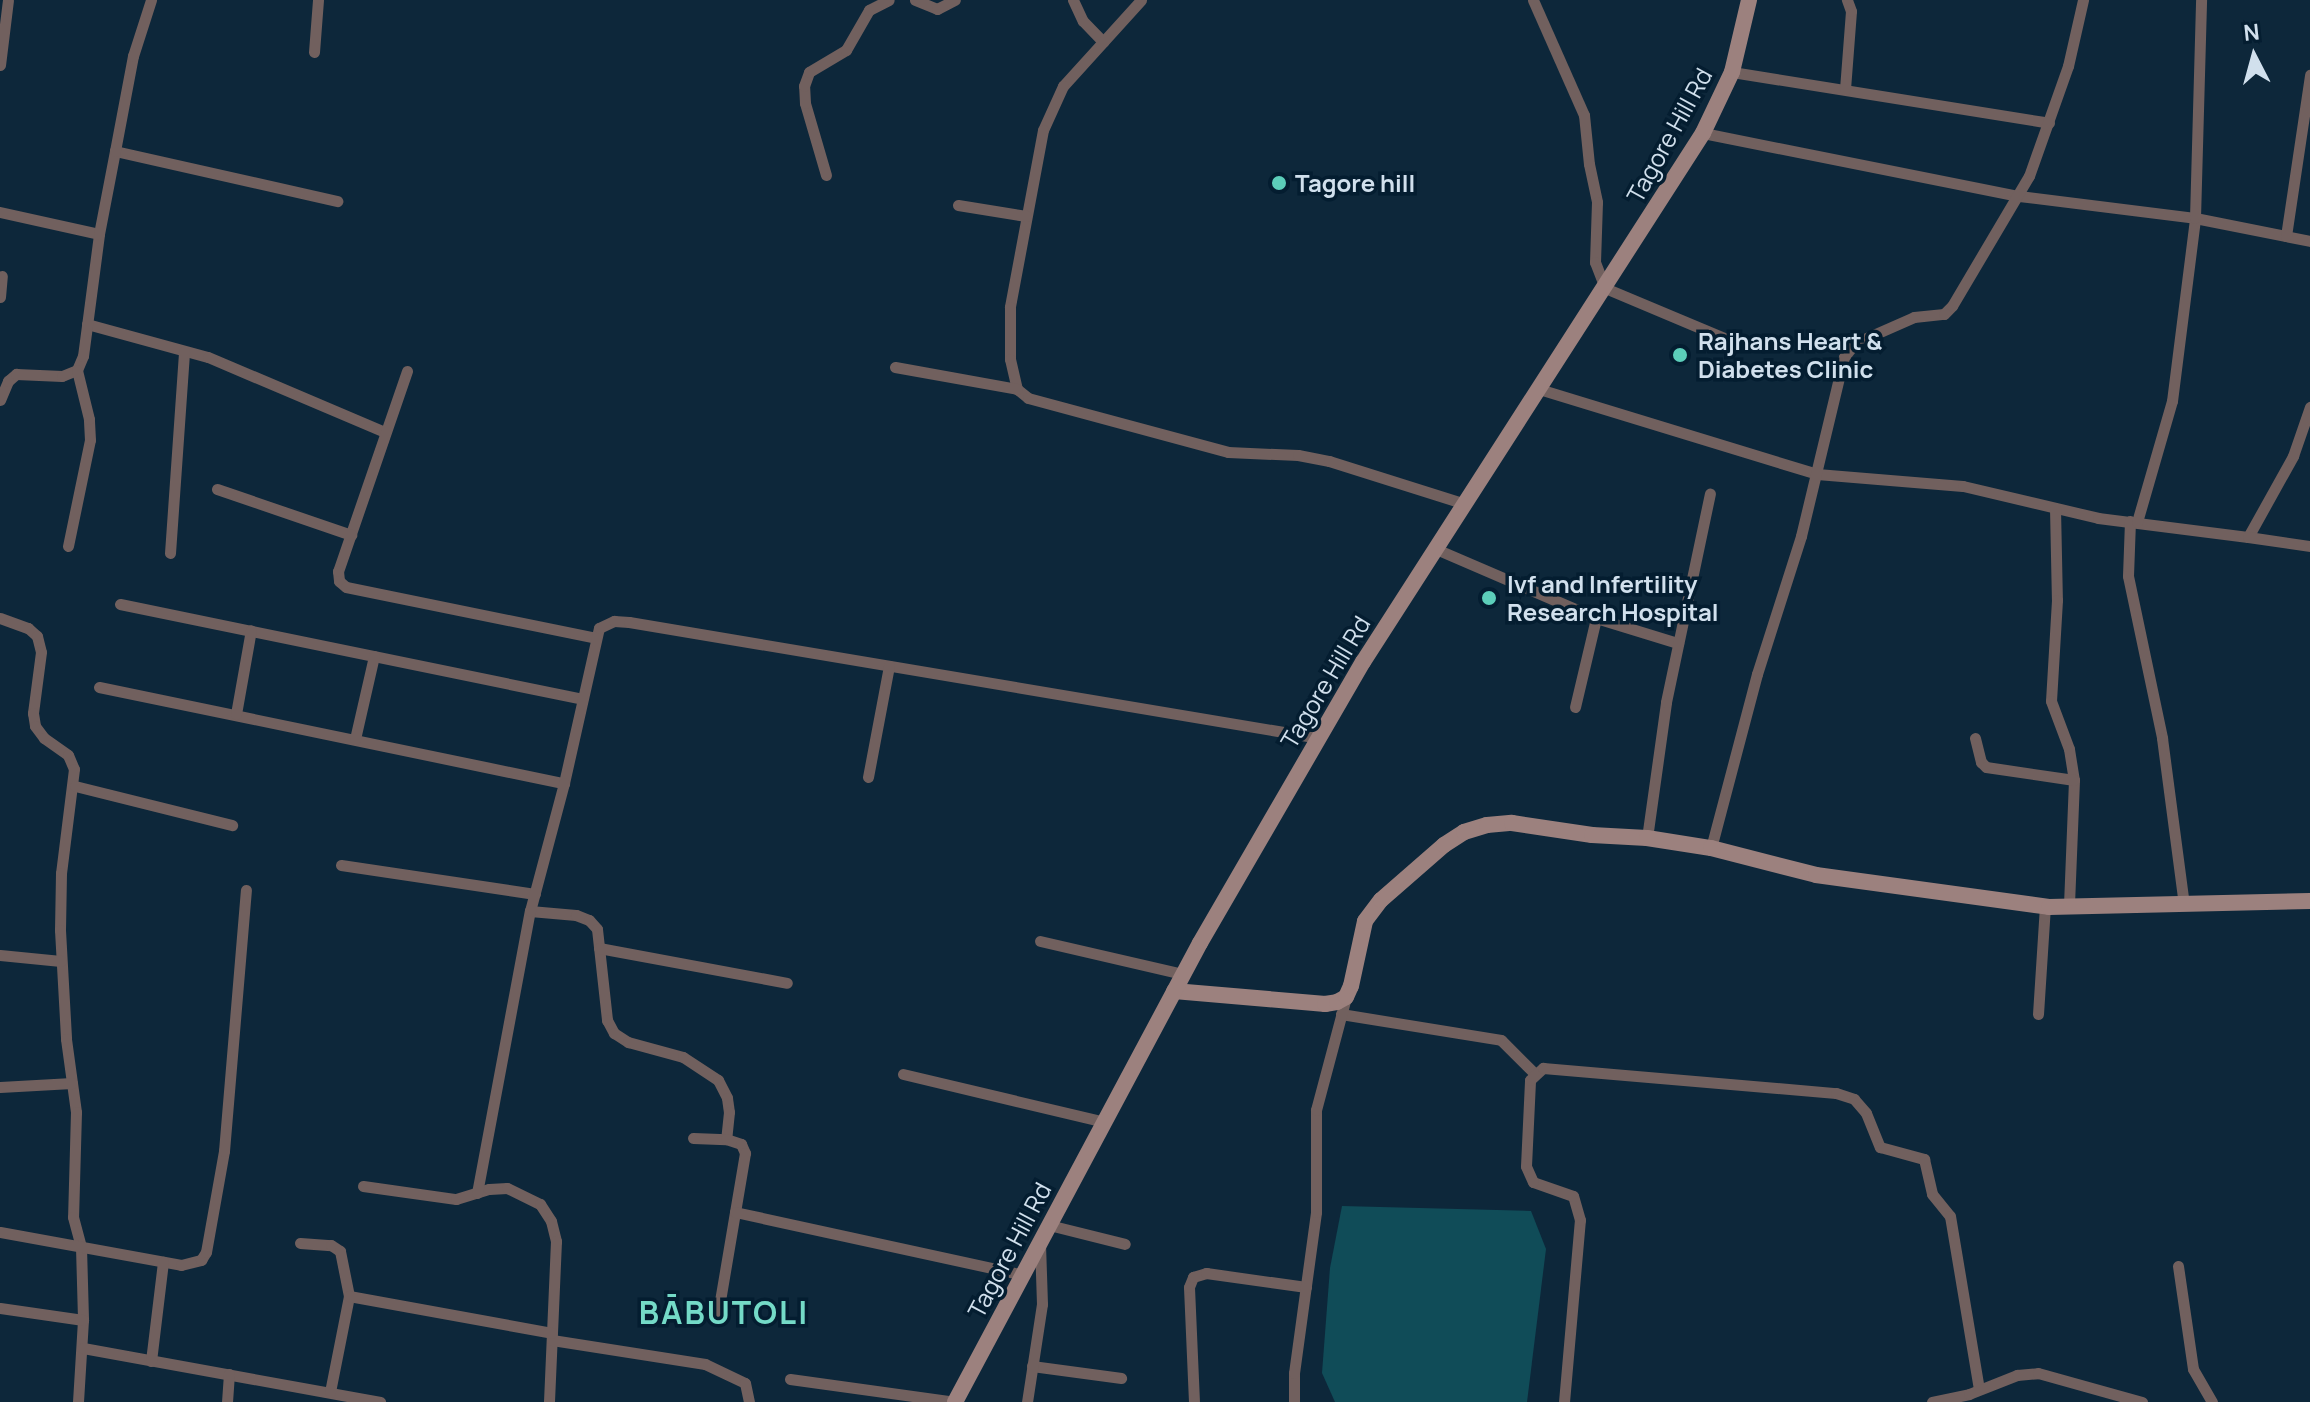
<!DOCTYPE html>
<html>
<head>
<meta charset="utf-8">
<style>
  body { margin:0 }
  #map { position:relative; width:2310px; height:1402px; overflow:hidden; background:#0d273a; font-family:Manrope,sans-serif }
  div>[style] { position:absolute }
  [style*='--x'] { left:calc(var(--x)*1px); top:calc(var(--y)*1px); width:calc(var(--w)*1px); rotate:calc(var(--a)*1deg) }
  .water>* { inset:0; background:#104c58 }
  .street>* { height:11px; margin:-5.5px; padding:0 5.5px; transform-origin:5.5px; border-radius:5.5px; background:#71605e }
  .secondary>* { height:16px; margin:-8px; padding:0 8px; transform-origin:8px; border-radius:8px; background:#9c817e }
  .dots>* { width:22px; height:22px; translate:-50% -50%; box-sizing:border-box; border:4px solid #041d30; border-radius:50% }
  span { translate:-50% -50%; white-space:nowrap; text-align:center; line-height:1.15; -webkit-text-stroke:7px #041d30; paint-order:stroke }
  .street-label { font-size:24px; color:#d1e0ed }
  .poi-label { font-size:24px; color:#d1e0ed; font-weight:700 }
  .left { translate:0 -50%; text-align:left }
  .district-label { font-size:32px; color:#74dac7; font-weight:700; letter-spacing:2px }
  .north { position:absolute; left:2214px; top:16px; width:80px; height:80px; -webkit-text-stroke:6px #041d30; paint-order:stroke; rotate:354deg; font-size:22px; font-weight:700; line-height:32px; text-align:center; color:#d1e0ed }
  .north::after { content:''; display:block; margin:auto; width:28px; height:36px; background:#d1e0ed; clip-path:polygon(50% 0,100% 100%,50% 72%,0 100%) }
</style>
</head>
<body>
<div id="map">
  <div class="water">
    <div style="clip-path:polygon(1342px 1206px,1531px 1211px,1546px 1249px,1527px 1402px,1335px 1402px,1322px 1373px,1330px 1268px)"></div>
  </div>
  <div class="street">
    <div style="--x:915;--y:0;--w:24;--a:22"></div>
    <div style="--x:937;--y:9;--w:20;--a:-27"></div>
    <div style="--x:1073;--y:0;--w:23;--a:65"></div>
    <div style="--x:1083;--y:21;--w:29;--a:46"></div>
    <div style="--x:1141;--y:0;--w:116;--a:132.2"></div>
    <div style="--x:1063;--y:86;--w:48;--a:114.4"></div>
    <div style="--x:1043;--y:130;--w:180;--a:100.6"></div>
    <div style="--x:1010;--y:307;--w:52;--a:90"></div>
    <div style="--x:1010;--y:359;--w:31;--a:77"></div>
    <div style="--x:1017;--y:389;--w:14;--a:39"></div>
    <div style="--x:1028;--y:398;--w:207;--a:15.1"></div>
    <div style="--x:1228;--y:452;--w:70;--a:2.5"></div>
    <div style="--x:1298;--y:455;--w:32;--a:11"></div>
    <div style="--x:1329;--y:461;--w:143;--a:17.5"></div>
    <div style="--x:1533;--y:0;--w:126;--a:66.1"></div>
    <div style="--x:1584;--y:115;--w:49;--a:84.2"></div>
    <div style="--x:1589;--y:164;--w:39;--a:78"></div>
    <div style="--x:1597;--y:202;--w:60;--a:91.9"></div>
    <div style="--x:1595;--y:262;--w:28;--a:69"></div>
    <div style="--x:1605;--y:288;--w:134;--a:22.8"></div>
    <div style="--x:314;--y:52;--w:52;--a:-85.6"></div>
    <div style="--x:0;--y:65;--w:65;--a:-83"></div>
    <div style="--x:1732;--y:72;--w:321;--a:9.1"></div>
    <div style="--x:1845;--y:89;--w:78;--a:-85.6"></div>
    <div style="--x:1851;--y:11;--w:12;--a:-110"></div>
    <div style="--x:1703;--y:133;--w:322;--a:11.3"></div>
    <div style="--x:2019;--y:196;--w:177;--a:7.1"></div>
    <div style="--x:2195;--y:218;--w:117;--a:11.3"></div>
    <div style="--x:115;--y:151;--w:228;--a:12.7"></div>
    <div style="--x:826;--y:175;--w:75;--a:-106.3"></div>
    <div style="--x:805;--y:103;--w:17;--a:-93"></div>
    <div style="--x:804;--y:86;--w:15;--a:-70"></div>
    <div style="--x:809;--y:72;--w:43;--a:-30.7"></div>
    <div style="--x:846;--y:50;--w:46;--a:-60.1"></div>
    <div style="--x:869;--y:10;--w:22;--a:-27"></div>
    <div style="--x:958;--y:205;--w:69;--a:9.2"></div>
    <div style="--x:0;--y:212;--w:101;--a:12.5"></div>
    <div style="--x:2286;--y:236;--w:163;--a:-81.5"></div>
    <div style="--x:0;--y:297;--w:21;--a:-85"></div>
    <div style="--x:87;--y:324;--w:125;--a:15.3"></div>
    <div style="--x:208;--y:357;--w:192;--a:23"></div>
    <div style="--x:895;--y:367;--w:124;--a:10.2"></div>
    <div style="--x:407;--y:371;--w:212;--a:109"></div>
    <div style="--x:338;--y:571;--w:10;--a:84"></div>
    <div style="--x:339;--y:581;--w:9;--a:41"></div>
    <div style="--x:346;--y:587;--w:255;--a:11.5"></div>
    <div style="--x:1539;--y:389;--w:291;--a:17"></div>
    <div style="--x:1817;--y:474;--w:146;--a:4.7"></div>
    <div style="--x:1963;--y:486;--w:139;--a:13.3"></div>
    <div style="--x:2098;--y:518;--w:151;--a:7.2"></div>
    <div style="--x:2248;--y:537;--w:93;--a:-60.9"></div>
    <div style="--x:2293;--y:456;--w:52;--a:-70.9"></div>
    <div style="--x:0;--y:400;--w:21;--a:-67"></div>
    <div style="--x:8;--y:381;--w:11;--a:-41"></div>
    <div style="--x:16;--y:374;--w:46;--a:2.5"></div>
    <div style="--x:62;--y:376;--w:16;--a:-22"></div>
    <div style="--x:77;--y:370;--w:15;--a:-67"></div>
    <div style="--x:83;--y:356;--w:123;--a:-82.5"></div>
    <div style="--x:99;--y:234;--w:85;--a:-79.1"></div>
    <div style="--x:115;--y:151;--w:97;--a:-79.3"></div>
    <div style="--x:133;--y:56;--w:59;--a:-72.2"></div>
    <div style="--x:217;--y:489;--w:142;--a:18.9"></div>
    <div style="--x:2055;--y:508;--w:92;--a:88.8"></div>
    <div style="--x:2057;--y:600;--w:101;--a:93.4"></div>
    <div style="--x:2051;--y:701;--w:51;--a:69.4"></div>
    <div style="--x:2069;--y:749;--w:31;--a:81"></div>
    <div style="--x:2074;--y:780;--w:126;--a:92.3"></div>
    <div style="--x:2130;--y:521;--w:55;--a:92.1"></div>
    <div style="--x:2128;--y:576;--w:166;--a:78.1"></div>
    <div style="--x:2162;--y:738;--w:167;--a:82.5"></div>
    <div style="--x:2137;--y:522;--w:126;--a:-73.9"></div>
    <div style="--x:2172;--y:401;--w:184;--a:-82.8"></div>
    <div style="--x:2195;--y:218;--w:218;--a:-88.4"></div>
    <div style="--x:2248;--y:537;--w:63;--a:8.3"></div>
    <div style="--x:68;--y:546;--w:108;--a:-78.3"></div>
    <div style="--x:90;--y:440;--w:21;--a:-93"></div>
    <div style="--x:89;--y:419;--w:50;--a:-103.8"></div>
    <div style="--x:1436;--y:549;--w:174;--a:23.3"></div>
    <div style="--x:1596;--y:618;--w:86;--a:17"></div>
    <div style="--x:170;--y:553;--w:202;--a:-86"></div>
    <div style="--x:120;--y:604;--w:472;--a:11.6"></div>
    <div style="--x:0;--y:618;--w:30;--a:20"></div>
    <div style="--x:28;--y:628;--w:12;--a:42"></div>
    <div style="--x:37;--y:636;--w:16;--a:76"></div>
    <div style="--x:41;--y:652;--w:62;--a:97.5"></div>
    <div style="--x:33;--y:713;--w:13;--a:81"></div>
    <div style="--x:35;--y:726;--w:15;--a:53"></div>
    <div style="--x:44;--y:738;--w:29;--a:35"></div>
    <div style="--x:68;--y:755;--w:15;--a:67"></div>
    <div style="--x:74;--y:769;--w:105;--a:97.1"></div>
    <div style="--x:61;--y:873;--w:57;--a:91"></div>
    <div style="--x:60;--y:930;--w:109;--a:86.8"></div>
    <div style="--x:66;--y:1039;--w:74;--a:82.2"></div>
    <div style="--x:76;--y:1112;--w:105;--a:91.6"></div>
    <div style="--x:73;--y:1217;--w:31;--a:75"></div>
    <div style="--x:81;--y:1247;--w:73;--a:88.4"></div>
    <div style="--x:83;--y:1320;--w:82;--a:93.5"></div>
    <div style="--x:99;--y:687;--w:475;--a:11.7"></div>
    <div style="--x:564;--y:783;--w:159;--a:-77.3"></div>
    <div style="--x:599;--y:628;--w:17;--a:-25"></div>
    <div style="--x:614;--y:621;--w:15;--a:4"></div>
    <div style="--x:629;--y:622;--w:700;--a:9.54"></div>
    <div style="--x:1575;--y:707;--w:91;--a:-76.7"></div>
    <div style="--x:236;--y:714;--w:85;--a:-79.9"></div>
    <div style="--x:1975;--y:738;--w:25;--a:76"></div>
    <div style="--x:1981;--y:762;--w:7;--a:45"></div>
    <div style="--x:1986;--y:767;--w:89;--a:8.4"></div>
    <div style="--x:355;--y:739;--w:85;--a:-77.1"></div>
    <div style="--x:868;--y:777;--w:113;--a:-79.3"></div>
    <div style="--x:75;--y:786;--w:162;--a:14"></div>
    <div style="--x:1647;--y:838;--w:137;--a:-82"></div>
    <div style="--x:1666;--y:702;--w:213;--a:-78.1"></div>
    <div style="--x:1711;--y:848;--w:180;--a:-75.2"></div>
    <div style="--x:1757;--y:674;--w:145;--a:-72.3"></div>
    <div style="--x:1801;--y:536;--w:184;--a:-76.5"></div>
    <div style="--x:1844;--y:357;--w:18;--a:-52"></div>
    <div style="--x:1855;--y:343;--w:64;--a:-23.8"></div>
    <div style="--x:1914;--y:317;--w:30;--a:-6"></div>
    <div style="--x:1944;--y:314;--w:11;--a:-45"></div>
    <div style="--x:1952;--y:306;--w:151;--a:-59.4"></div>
    <div style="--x:2029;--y:176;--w:117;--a:-70.5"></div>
    <div style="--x:2068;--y:66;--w:68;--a:-77.2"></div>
    <div style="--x:341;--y:865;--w:196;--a:8.5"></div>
    <div style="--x:530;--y:911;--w:46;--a:5"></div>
    <div style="--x:576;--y:915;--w:14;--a:21"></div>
    <div style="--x:589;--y:920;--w:12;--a:48"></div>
    <div style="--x:597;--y:929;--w:92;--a:83.7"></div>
    <div style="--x:607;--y:1020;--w:15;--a:62"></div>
    <div style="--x:614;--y:1033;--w:17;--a:33"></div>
    <div style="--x:628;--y:1042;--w:57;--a:15.3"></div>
    <div style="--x:683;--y:1057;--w:42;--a:33.3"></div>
    <div style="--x:718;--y:1080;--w:20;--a:63"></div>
    <div style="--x:727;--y:1098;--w:14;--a:82"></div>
    <div style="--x:729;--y:1112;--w:27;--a:96"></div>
    <div style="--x:1040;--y:941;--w:147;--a:13"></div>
    <div style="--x:599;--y:948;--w:191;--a:10.5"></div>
    <div style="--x:0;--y:955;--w:61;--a:5.6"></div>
    <div style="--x:1341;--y:1014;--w:162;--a:9.2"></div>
    <div style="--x:1501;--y:1040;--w:47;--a:45"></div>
    <div style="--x:2038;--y:1014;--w:108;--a:-86.3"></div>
    <div style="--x:903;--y:1074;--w:207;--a:13.4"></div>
    <div style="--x:0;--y:1087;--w:72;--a:-3.2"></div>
    <div style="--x:693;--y:1138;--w:33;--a:2"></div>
    <div style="--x:726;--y:1139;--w:16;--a:18"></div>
    <div style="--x:741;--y:1144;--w:10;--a:66"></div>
    <div style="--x:745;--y:1153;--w:161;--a:99.6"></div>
    <div style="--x:363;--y:1186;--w:94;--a:8"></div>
    <div style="--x:456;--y:1199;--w:34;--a:-17"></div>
    <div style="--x:489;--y:1189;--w:18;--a:-3"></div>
    <div style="--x:507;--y:1188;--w:37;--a:26"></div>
    <div style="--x:540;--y:1204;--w:20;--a:57"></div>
    <div style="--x:551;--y:1221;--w:21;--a:76"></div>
    <div style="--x:556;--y:1241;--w:161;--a:92.5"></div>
    <div style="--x:477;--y:1193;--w:287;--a:-79.4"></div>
    <div style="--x:530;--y:911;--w:132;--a:-75.1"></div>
    <div style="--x:735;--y:1212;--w:295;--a:12.3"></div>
    <div style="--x:1049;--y:1225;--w:78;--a:14"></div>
    <div style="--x:0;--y:1232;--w:184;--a:10.3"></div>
    <div style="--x:181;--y:1265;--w:21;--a:-14"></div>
    <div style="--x:201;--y:1260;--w:9;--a:-58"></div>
    <div style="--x:206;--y:1252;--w:103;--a:-79.9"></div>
    <div style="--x:224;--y:1151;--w:262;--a:-85.2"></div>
    <div style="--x:300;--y:1243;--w:31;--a:4"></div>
    <div style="--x:331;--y:1245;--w:11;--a:34"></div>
    <div style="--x:340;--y:1251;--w:46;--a:78.7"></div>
    <div style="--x:2178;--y:1266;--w:104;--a:81.7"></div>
    <div style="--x:2193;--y:1369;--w:38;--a:60"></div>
    <div style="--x:0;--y:1308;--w:84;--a:8.2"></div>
    <div style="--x:552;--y:1340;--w:155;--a:8.9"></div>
    <div style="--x:705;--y:1364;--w:44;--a:25.4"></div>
    <div style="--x:745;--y:1383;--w:19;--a:78"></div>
    <div style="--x:83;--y:1348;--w:302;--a:10.3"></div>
    <div style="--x:151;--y:1361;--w:100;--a:-83.1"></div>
    <div style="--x:1032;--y:1366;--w:90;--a:7.7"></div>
    <div style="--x:790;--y:1379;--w:167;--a:7.9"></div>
    <div style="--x:330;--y:1392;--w:98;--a:-78.8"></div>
    <div style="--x:349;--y:1296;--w:206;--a:10.3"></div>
    <div style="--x:227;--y:1402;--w:28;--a:-86"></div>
    <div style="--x:1027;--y:1402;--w:99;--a:-81.3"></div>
    <div style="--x:1042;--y:1304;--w:60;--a:-91.9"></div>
    <div style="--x:1194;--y:1402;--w:115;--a:-92.5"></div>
    <div style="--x:1189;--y:1287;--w:11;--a:-68"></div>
    <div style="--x:1193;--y:1277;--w:14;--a:-17"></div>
    <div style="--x:1206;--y:1273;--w:101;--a:8"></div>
    <div style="--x:1294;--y:1402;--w:29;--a:-90"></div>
    <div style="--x:1294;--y:1373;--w:162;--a:-82.2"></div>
    <div style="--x:1316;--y:1212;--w:102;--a:-90"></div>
    <div style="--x:1316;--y:1110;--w:117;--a:-75.1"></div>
    <div style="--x:1564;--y:1402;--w:183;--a:-85"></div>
    <div style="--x:1580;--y:1220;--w:25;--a:-106"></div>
    <div style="--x:1573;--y:1196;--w:42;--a:-160.7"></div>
    <div style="--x:1533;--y:1182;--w:17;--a:-114"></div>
    <div style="--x:1526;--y:1166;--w:86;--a:-87.3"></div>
    <div style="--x:1530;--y:1080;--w:18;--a:-43"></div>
    <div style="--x:1543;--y:1068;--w:294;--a:4.9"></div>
    <div style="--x:1836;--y:1093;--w:19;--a:18"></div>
    <div style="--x:1854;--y:1099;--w:18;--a:49"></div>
    <div style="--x:1866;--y:1113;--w:37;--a:68"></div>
    <div style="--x:1880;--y:1147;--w:46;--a:15.3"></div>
    <div style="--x:1924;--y:1159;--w:36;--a:77"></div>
    <div style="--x:1932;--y:1194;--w:28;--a:51"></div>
    <div style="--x:1950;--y:1216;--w:175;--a:80.5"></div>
    <div style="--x:1932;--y:1402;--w:38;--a:-12"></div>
    <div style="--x:1969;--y:1394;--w:52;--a:-21.6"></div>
    <div style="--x:2017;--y:1375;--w:21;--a:-5"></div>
    <div style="--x:2038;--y:1373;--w:108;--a:15.6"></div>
  </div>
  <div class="secondary">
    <div style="--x:1174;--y:991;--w:152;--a:4.9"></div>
    <div style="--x:1325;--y:1004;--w:12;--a:-9"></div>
    <div style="--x:1337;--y:1002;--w:10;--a:-29"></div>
    <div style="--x:1346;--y:997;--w:12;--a:-66"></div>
    <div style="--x:1351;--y:986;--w:66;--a:-77.8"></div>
    <div style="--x:1365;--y:921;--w:26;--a:-53"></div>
    <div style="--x:1381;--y:900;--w:84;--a:-41.1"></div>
    <div style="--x:1444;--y:845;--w:24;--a:-33"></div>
    <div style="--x:1464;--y:832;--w:24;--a:-17"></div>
    <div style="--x:1487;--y:825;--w:25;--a:-5"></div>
    <div style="--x:1512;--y:823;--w:81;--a:8.5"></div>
    <div style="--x:1592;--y:835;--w:55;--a:3.1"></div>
    <div style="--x:1647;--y:838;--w:65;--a:8.9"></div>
    <div style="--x:1711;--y:848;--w:108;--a:14.4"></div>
    <div style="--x:1816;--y:875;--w:235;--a:7.8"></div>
    <div style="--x:2049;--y:907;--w:261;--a:-1.3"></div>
    <div style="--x:955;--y:1402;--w:520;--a:-61.91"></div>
    <div style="--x:1200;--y:943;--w:325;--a:-59.9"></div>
    <div style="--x:1363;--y:662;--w:629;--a:-57.27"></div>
    <div style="--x:1703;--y:133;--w:68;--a:-64.6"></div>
    <div style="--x:1732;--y:72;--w:74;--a:-76.7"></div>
  </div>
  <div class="dots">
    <div style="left:1279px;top:183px;background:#5cceba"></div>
    <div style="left:1680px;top:355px;background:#5cceba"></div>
    <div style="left:1489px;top:598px;background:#5cceba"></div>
  </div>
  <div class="street-label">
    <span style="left:1669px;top:135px;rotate:-61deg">Tagore Hill Rd</span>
    <span style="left:1325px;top:682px;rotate:-59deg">Tagore Hill Rd</span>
    <span style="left:1009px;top:1250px;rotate:-62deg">Tagore Hill Rd</span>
  </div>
  <div class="poi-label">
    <span class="left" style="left:1295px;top:183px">Tagore hill</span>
    <span class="left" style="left:1698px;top:355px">Rajhans Heart &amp;<br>Diabetes Clinic</span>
    <span class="left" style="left:1507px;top:598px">Ivf and Infertility<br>Research Hospital</span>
  </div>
  <div class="district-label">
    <span style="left:724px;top:1312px">BĀBUTOLI</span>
  </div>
  <div class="north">N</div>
</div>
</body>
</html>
